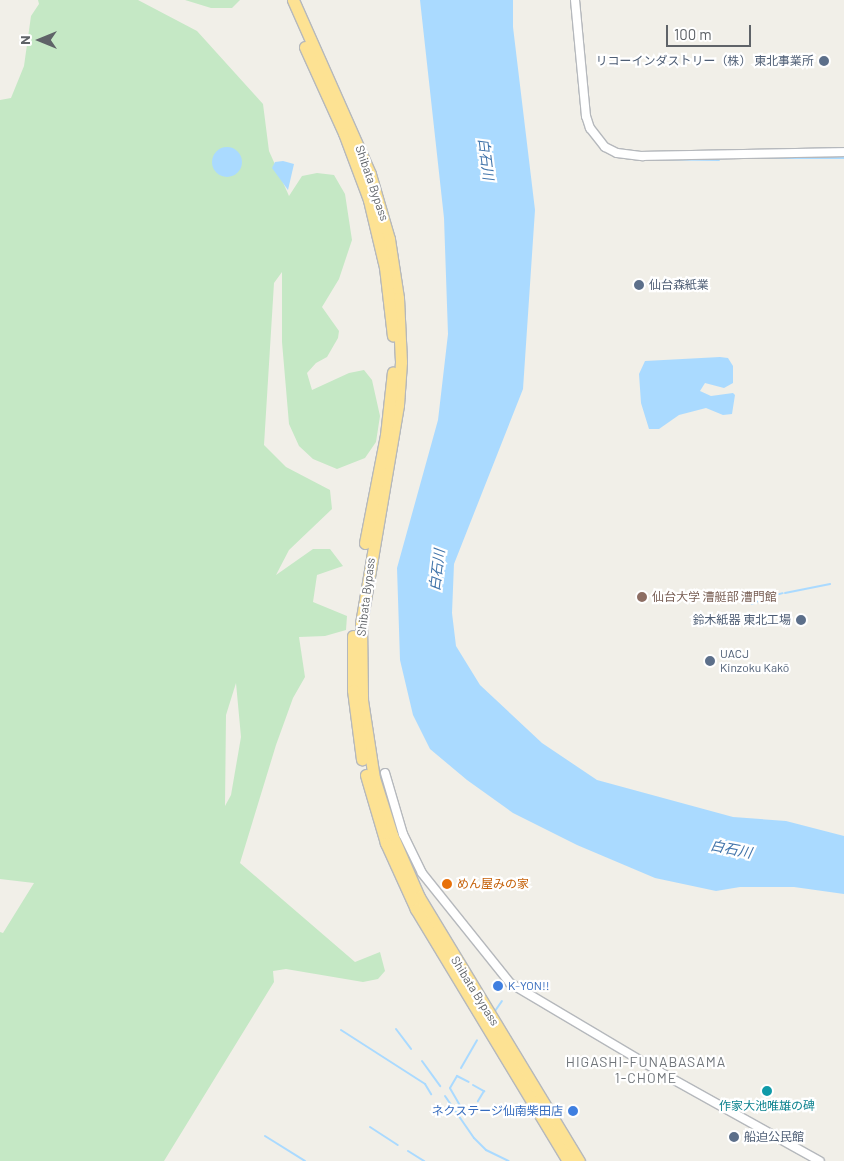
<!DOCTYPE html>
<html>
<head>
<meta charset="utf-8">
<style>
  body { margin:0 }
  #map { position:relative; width:844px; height:1161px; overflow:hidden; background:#f1efe8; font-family:Barlow,"Noto Sans JP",sans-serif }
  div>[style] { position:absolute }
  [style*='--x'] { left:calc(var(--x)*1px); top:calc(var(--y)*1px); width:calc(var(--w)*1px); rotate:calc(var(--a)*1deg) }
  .green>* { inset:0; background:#c5e8c5 }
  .water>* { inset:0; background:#aadaff }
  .round { border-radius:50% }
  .stream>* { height:2px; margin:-1px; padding:0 1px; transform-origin:1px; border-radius:1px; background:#aadaff }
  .roads { filter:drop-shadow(1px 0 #b5b8bc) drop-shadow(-1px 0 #b5b8bc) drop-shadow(0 1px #b5b8bc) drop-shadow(0 -1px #b5b8bc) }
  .minor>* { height:8px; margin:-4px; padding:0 4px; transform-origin:4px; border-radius:4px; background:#fff }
  .highway>* { height:11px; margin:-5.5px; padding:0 5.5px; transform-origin:5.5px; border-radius:5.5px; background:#fde293 }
  .dots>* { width:14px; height:14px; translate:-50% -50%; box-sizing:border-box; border:2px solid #fff; border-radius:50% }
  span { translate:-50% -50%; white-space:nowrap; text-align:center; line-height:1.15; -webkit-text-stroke:4.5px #fff; paint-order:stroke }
  .service-label { font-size:12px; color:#4e5e75 }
  .right { translate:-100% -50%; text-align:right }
  .left { translate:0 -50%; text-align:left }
  .street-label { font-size:12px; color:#5f6368 }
  .education-label { font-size:12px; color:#785e54 }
  .food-label { font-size:12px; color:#c56008 }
  .shop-label { font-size:12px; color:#366cbe }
  .culture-label { font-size:12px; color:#0d838f }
  .water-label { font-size:14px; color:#4174aa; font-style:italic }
  .neighbourhood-label { font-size:14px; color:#70757a; letter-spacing:1px }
  .north { position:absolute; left:15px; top:15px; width:50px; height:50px; -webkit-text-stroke:4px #fff; paint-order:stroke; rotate:270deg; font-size:14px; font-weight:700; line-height:20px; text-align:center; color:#5f6368 }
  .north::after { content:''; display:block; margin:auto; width:18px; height:22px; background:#5f6368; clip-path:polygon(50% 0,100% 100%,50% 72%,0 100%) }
  .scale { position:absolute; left:666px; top:25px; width:85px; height:22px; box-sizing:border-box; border:2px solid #5f6368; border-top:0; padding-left:6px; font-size:15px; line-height:18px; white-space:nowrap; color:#5f6368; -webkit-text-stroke:4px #fff; paint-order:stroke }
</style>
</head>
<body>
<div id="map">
  <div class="green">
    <div style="clip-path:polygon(evenodd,38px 0,138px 0,197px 31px,263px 104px,269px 151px,289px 196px,302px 176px,317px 173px,334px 175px,345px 194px,352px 240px,339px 279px,322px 307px,339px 331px,338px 338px,327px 357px,316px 363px,307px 373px,312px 390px,349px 373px,364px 370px,372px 380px,380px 416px,376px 442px,365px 458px,337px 469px,313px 459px,299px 446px,289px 424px,282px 342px,282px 272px,274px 283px,264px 445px,286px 467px,330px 490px,332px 509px,289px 550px,276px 575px,313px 549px,330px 549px,343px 566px,317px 575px,313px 602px,347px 616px,346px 630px,325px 636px,299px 637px,305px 677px,293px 698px,276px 745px,240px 863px,355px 962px,380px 952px,385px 971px,378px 979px,363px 982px,286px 969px,273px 971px,274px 982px,164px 1161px,0 1161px,0 932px,3px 933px,34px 883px,0 879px,0 100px,11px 98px,24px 66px,31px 16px,39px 4px,38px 0,236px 683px,241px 737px,231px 795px,225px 806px,226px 715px,236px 683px)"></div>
    <div style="clip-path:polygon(185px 0,240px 0,232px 8px,211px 8px)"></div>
  </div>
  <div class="water">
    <div style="clip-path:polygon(420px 0,513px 0,513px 27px,535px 210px,523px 389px,454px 564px,452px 613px,456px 646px,480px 685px,542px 743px,597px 780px,733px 817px,786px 821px,844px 836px,844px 894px,794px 887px,740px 887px,716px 891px,655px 878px,577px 845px,513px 813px,467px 780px,430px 749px,413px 715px,400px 660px,397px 568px,438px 420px,448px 334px,444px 218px)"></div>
    <div class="round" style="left:212px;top:147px;width:30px;height:30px"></div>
    <div style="clip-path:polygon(283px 161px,294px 164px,288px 190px,272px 168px,275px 162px)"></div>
    <div style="clip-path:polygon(720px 357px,728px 358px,733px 366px,733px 383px,724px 388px,705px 383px,700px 391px,711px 396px,733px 393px,735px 395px,732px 414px,723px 415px,706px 408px,679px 415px,659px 429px,649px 429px,641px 403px,639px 374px,645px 361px)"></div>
  </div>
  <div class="stream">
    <div style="--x:751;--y:158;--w:93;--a:0"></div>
    <div style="--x:635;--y:159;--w:84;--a:0.7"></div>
    <div style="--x:785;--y:593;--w:46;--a:-11.3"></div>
    <div style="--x:772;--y:596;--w:11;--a:-15"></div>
    <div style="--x:768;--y:597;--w:3;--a:-18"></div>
    <div style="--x:752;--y:604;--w:16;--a:-27"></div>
    <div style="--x:495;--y:1011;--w:12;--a:-55"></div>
    <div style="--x:396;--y:1029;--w:25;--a:53"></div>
    <div style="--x:341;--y:1030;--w:100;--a:32.7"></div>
    <div style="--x:425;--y:1084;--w:12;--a:59"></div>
    <div style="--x:422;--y:1061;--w:31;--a:54"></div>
    <div style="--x:461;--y:1068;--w:32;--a:-60"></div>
    <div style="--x:473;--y:1085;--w:13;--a:29"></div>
    <div style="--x:484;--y:1091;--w:12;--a:121"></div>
    <div style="--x:445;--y:1096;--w:51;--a:55.4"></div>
    <div style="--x:474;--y:1138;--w:17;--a:45"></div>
    <div style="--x:486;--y:1150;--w:25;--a:26"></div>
    <div style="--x:462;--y:1109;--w:24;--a:-120"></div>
    <div style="--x:450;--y:1088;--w:14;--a:-60"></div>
    <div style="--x:457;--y:1076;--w:13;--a:27"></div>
    <div style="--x:370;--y:1127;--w:33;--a:33"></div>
    <div style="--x:265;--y:1136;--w:47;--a:32"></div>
    <div style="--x:408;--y:1151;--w:19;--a:32"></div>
  </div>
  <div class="roads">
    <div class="minor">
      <div style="--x:575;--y:0;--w:117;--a:84.6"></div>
      <div style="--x:586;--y:116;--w:13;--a:72"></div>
      <div style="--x:590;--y:128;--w:24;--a:52"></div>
      <div style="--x:605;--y:147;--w:13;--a:27"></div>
      <div style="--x:617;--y:153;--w:26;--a:7"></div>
      <div style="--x:643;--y:156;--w:201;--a:-1.1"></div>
      <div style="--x:385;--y:773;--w:64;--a:73.6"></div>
      <div style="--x:403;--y:834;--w:43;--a:64"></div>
      <div style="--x:422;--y:873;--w:141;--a:51.3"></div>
      <div style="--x:510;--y:983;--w:172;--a:30.7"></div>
      <div style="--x:658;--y:1071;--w:185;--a:29.1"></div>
    </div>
    <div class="highway">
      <div style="--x:293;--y:0;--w:190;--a:66.1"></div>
      <div style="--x:370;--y:174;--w:68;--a:73.7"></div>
      <div style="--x:389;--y:239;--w:60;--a:81.3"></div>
      <div style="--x:398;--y:298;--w:64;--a:87.3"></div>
      <div style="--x:401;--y:362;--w:43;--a:94"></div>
      <div style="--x:398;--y:405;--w:222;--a:99.6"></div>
      <div style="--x:361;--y:624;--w:76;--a:89.2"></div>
      <div style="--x:362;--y:700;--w:79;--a:81.3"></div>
      <div style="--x:374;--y:778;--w:60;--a:72.5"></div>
      <div style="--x:392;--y:835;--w:68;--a:66.5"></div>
      <div style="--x:419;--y:897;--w:309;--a:58.8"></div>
      <div style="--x:305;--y:47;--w:94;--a:65.6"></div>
      <div style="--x:344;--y:133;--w:72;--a:69.5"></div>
      <div style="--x:369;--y:200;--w:69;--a:76.6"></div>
      <div style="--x:385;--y:267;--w:69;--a:83.4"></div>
      <div style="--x:365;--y:543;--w:110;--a:-79"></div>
      <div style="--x:386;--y:435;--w:63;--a:-83.7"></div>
      <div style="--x:353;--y:636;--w:54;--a:90"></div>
      <div style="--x:353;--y:690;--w:70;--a:82.6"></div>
      <div style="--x:366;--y:775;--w:71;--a:73.6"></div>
      <div style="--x:386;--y:843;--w:72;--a:65.6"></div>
      <div style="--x:416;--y:909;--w:294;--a:58.9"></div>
    </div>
  </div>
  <div class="dots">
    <div style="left:824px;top:61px;background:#5c6f8a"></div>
    <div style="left:639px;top:285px;background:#5c6f8a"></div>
    <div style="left:642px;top:597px;background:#8d6e63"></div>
    <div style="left:801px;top:620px;background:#5c6f8a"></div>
    <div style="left:710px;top:661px;background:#5c6f8a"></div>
    <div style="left:447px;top:884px;background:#e8710a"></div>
    <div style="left:498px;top:986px;background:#3f7fe0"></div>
    <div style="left:767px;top:1091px;background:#0f9aa8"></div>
    <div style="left:573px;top:1111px;background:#3f7fe0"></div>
    <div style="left:734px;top:1137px;background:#5c6f8a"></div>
  </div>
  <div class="service-label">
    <span class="right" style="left:814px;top:61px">リコーインダストリー（株） 東北事業所</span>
    <span class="left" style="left:649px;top:285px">仙台森紙業</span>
    <span class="right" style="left:791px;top:620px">鈴木紙器 東北工場</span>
    <span class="left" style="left:720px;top:661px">UACJ<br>Kinzoku Kakō</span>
    <span class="left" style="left:744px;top:1137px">船迫公民館</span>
  </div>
  <div class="street-label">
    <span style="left:372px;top:183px;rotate:71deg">Shibata Bypass</span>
    <span style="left:366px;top:597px;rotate:-83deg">Shibata Bypass</span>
    <span style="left:475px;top:991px;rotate:58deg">Shibata Bypass</span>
  </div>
  <div class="education-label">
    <span class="left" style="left:652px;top:597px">仙台大学 漕艇部 漕門館</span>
  </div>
  <div class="food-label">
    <span class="left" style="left:457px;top:884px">めん屋みの家</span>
  </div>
  <div class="shop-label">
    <span class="left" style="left:508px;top:986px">K-YON!!</span>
    <span class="right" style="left:563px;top:1111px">ネクステージ仙南柴田店</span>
  </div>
  <div class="culture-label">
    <span style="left:767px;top:1106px">作家大池唯雄の碑</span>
  </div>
  <div class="water-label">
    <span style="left:486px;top:159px;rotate:83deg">白石川</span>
    <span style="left:437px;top:570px;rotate:-83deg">白石川</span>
    <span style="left:731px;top:849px;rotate:11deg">白石川</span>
  </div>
  <div class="neighbourhood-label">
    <span style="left:646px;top:1070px">HIGASHI-FUNABASAMA<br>1-CHOME</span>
  </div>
  <div class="north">N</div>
  <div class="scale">100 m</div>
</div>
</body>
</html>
